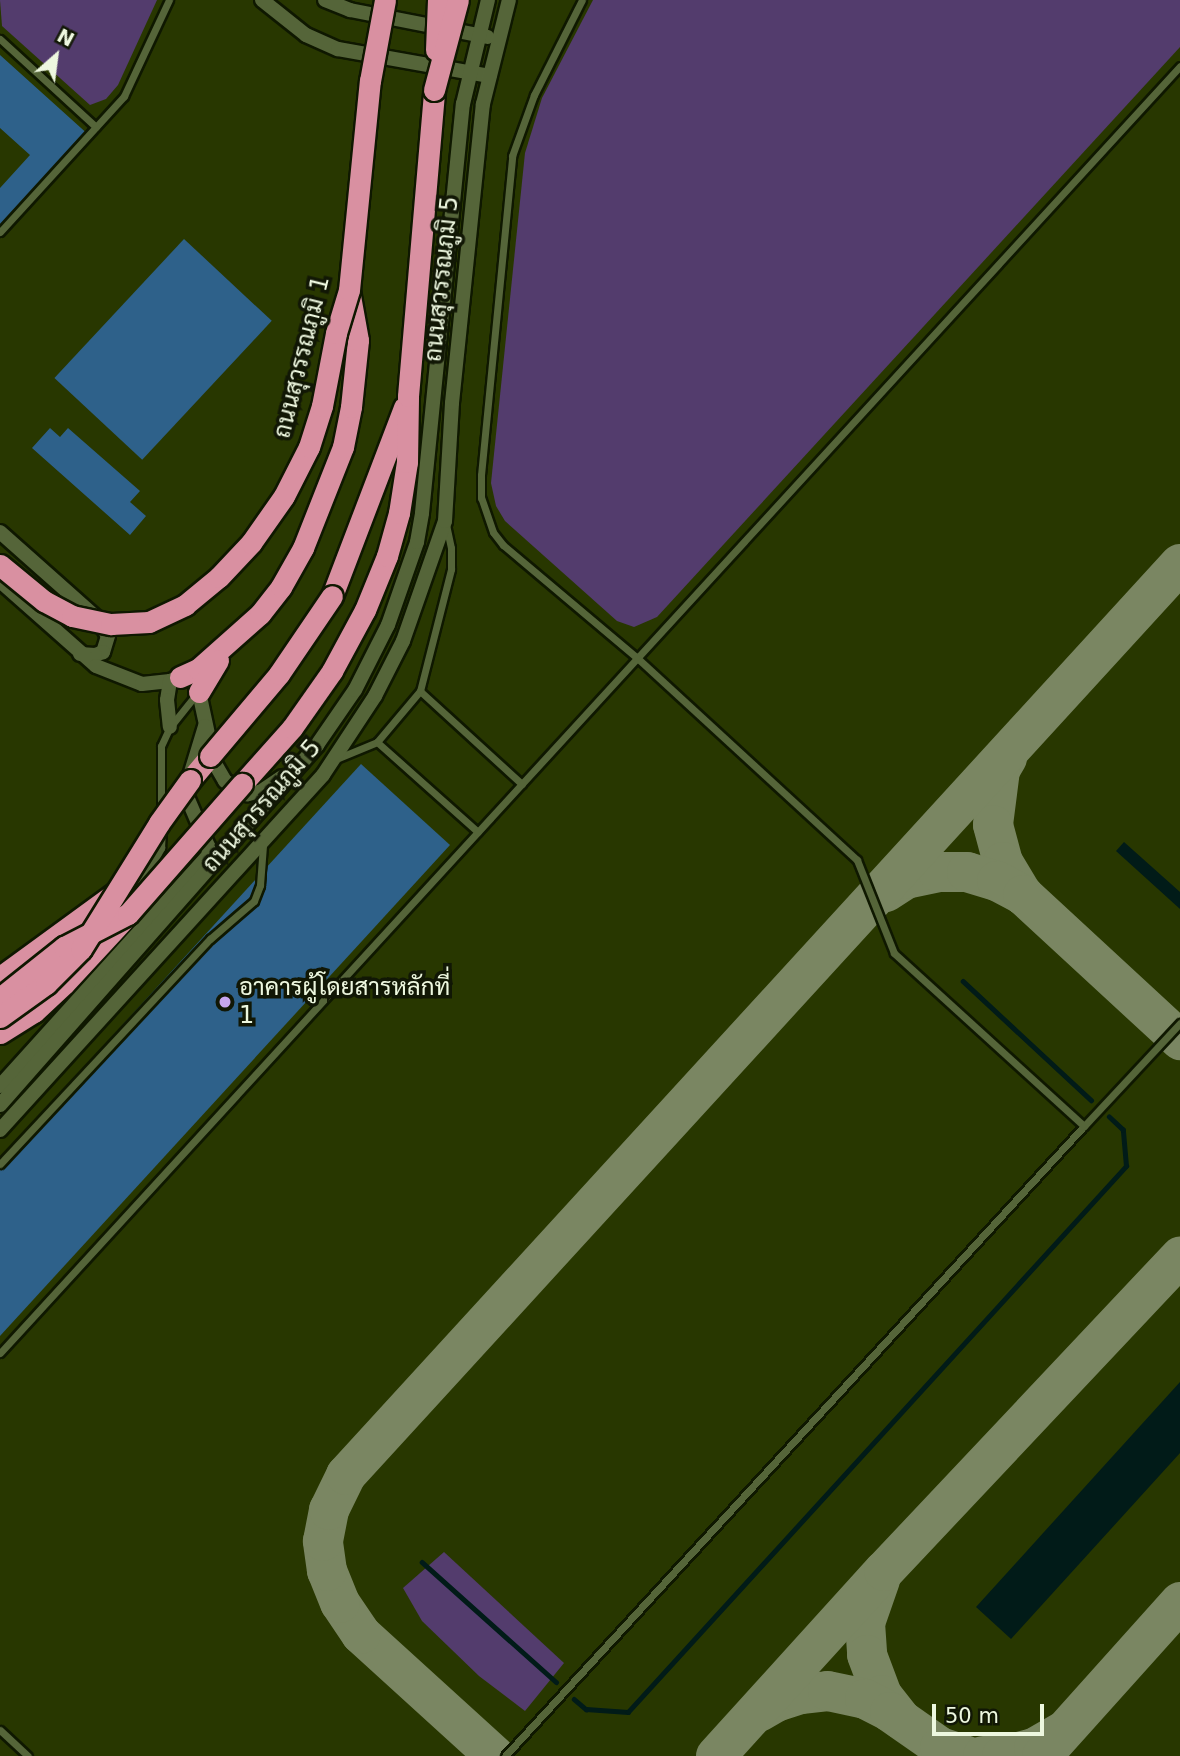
<!DOCTYPE html>
<html>
<head>
<meta charset="utf-8">
<style>
  body { margin:0 }
  #map { position:relative; width:1180px; height:1756px; overflow:hidden; background:#243104; font-family:"DejaVu Sans",Sarabun,sans-serif }
  div>[style] { position:absolute }
  [style*='--x'] { left:calc(var(--x)*1px); top:calc(var(--y)*1px); width:calc(var(--w)*1px); rotate:calc(var(--a)*1deg) }
  .built>* { inset:0; background:#283700; transform-origin:0 0 }
  .green>* { inset:0; background:#533c6d }
  .water>* { inset:0; background:#011b18 }
  .stream>* { height:4.5px; margin:-2.25px; padding:0 2.25px; transform-origin:2.25px; border-radius:2.25px; background:#011b18 }
  .taxiway>* { height:40px; margin:-20px; padding:0 20px; transform-origin:20px; border-radius:20px; background:#7a8662 }
  .building>* { inset:0; background:#2e618a; transform-origin:0 0 }
  .roads { filter:drop-shadow(2px 0 #0f1800) drop-shadow(-2px 0 #0f1800) drop-shadow(0 2px #0f1800) drop-shadow(0 -2px #0f1800) }
  .lane>* { height:7px; margin:-3.5px; padding:0 3.5px; transform-origin:3.5px; border-radius:3.5px; background:#556539 }
  .street>* { height:14px; margin:-7px; padding:0 7px; transform-origin:7px; border-radius:7px; background:#556539 }
  .highway>* { height:21px; margin:-10.5px; padding:0 10.5px; transform-origin:10.5px; border-radius:10.5px; background:#d990a1 }
  .bridges { filter:drop-shadow(2px 0 #0f1800) drop-shadow(-2px 0 #0f1800) drop-shadow(0 2px #0f1800) drop-shadow(0 -2px #0f1800) }
  .highway-bridge>* { height:21px; margin:-10.5px; padding:0 10.5px; transform-origin:10.5px; border-radius:10.5px; background:#d990a1 }
  .dots>* { width:19px; height:19px; translate:-50% -50%; box-sizing:border-box; border:4px solid #111705; border-radius:50% }
  span { translate:-50% -50%; white-space:nowrap; text-align:center; line-height:1.15; -webkit-text-stroke:7px #111705; paint-order:stroke }
  .street-label { font-size:24px; color:#edf7df }
  .poi-label { font-size:24px; color:#edf7df }
  .left { translate:0 -50%; text-align:left }
  .north { position:absolute; left:21px; top:21px; width:70px; height:70px; -webkit-text-stroke:5px #111705; paint-order:stroke; rotate:28deg; font-size:19px; font-weight:700; line-height:28px; text-align:center; color:#edf7df }
  .north::after { content:''; display:block; margin:auto; width:24px; height:32px; background:#edf7df; clip-path:polygon(50% 0,100% 100%,50% 72%,0 100%) }
  .scale { position:absolute; left:932px; top:1704px; width:112px; height:32px; box-sizing:border-box; border:4px solid #edf7df; border-top:0; padding-left:9px; font-size:21px; line-height:24px; white-space:nowrap; color:#edf7df; -webkit-text-stroke:5px #111705; paint-order:stroke }
</style>
</head>
<body>
<div id="map">
  <div class="built">
    <div style="left:0;top:0;width:1180px;height:1756px"></div>
  </div>
  <div class="green">
    <div style="clip-path:polygon(0 0,157px 0,118px 85px,106px 99px,90px 105px,2px 26px)"></div>
    <div style="clip-path:polygon(593px 0,1180px 0,1180px 47px,657px 617px,634px 627px,617px 621px,505px 521px,496px 506px,491px 483px,525px 153px,542px 98px)"></div>
    <div style="clip-path:polygon(444px 1552px,564px 1663px,525px 1711px,479px 1676px,422px 1621px,403px 1588px)"></div>
  </div>
  <div class="water">
    <div style="clip-path:polygon(1124px 842px,1180px 892px,1180px 909px,1116px 851px)"></div>
    <div style="clip-path:polygon(1180px 1382px,1180px 1453px,1011px 1639px,976px 1607px)"></div>
  </div>
  <div class="stream">
    <div style="--x:963;--y:981;--w:175;--a:42.9"></div>
    <div style="--x:422;--y:1562;--w:180;--a:41.8"></div>
    <div style="--x:574;--y:1699;--w:16;--a:40"></div>
    <div style="--x:586;--y:1709;--w:42;--a:4.1"></div>
    <div style="--x:628;--y:1712;--w:739;--a:-47.63"></div>
    <div style="--x:1126;--y:1166;--w:36;--a:-95"></div>
    <div style="--x:1123;--y:1130;--w:19;--a:-137"></div>
  </div>
  <div class="taxiway">
    <div style="--x:1007;--y:758;--w:14;--a:120"></div>
    <div style="--x:1000;--y:770;--w:55;--a:97.3"></div>
    <div style="--x:993;--y:825;--w:38;--a:75"></div>
    <div style="--x:1003;--y:862;--w:39;--a:59"></div>
    <div style="--x:886;--y:892;--w:24;--a:-33"></div>
    <div style="--x:906;--y:879;--w:33;--a:-12"></div>
    <div style="--x:938;--y:872;--w:29;--a:0"></div>
    <div style="--x:967;--y:872;--w:31;--a:17"></div>
    <div style="--x:997;--y:881;--w:30;--a:28"></div>
    <div style="--x:1023;--y:895;--w:214;--a:42.7"></div>
    <div style="--x:880;--y:1580;--w:46;--a:109.2"></div>
    <div style="--x:865;--y:1623;--w:32;--a:86"></div>
    <div style="--x:867;--y:1655;--w:43;--a:69.4"></div>
    <div style="--x:882;--y:1695;--w:31;--a:52"></div>
    <div style="--x:759;--y:1712;--w:20;--a:-30"></div>
    <div style="--x:776;--y:1702;--w:26;--a:-18"></div>
    <div style="--x:801;--y:1694;--w:27;--a:-6"></div>
    <div style="--x:828;--y:1691;--w:38;--a:12"></div>
    <div style="--x:865;--y:1699;--w:28;--a:27"></div>
    <div style="--x:890;--y:1712;--w:61;--a:35"></div>
    <div style="--x:940;--y:1747;--w:28;--a:18"></div>
    <div style="--x:495;--y:1756;--w:181;--a:-137.7"></div>
    <div style="--x:361;--y:1634;--w:37;--a:-124"></div>
    <div style="--x:340;--y:1603;--w:35;--a:-112"></div>
    <div style="--x:327;--y:1571;--w:30;--a:-98"></div>
    <div style="--x:323;--y:1541;--w:32;--a:-79"></div>
    <div style="--x:329;--y:1510;--w:39;--a:-64"></div>
    <div style="--x:346;--y:1475;--w:1235;--a:-47.53"></div>
    <div style="--x:716;--y:1756;--w:250;--a:-47.8"></div>
    <div style="--x:884;--y:1571;--w:432;--a:-46.7"></div>
    <div style="--x:983;--y:1756;--w:19;--a:0"></div>
    <div style="--x:1002;--y:1756;--w:33;--a:-14"></div>
    <div style="--x:1034;--y:1748;--w:32;--a:-30"></div>
    <div style="--x:1042;--y:1756;--w:207;--a:-48.1"></div>
  </div>
  <div class="building">
    <div style="clip-path:polygon(0 55px,91px 137px,0 238px,0 188px,30px 155px,0 128px)"></div>
    <div style="left:184px;top:239px;width:120px;height:190px;rotate:43deg"></div>
    <div style="clip-path:polygon(50px 428px,60px 437px,68px 428px,140px 491px,130px 502px,146px 516px,130px 535px,32px 448px)"></div>
    <div style="clip-path:polygon(361px 764px,450px 845px,0 1336px,0 1159px)"></div>
  </div>
  <div class="roads">
    <div class="lane">
      <div style="--x:0;--y:39;--w:130;--a:42.5"></div>
      <div style="--x:0;--y:232;--w:184;--a:-47.6"></div>
      <div style="--x:124;--y:96;--w:106;--a:-64.9"></div>
      <div style="--x:420;--y:691;--w:138;--a:42.4"></div>
      <div style="--x:377;--y:742;--w:135;--a:41.7"></div>
      <div style="--x:336;--y:759;--w:44;--a:-22.5"></div>
      <div style="--x:377;--y:742;--w:67;--a:-49.9"></div>
      <div style="--x:420;--y:691;--w:126;--a:-75.7"></div>
      <div style="--x:451;--y:569;--w:21;--a:-90"></div>
      <div style="--x:451;--y:548;--w:24;--a:-102"></div>
      <div style="--x:161;--y:812;--w:66;--a:-90"></div>
      <div style="--x:161;--y:746;--w:21;--a:-65"></div>
      <div style="--x:170;--y:727;--w:45;--a:-51.3"></div>
      <div style="--x:129;--y:888;--w:39;--a:-48"></div>
      <div style="--x:155;--y:859;--w:13;--a:-61"></div>
      <div style="--x:161;--y:848;--w:17;--a:-87"></div>
      <div style="--x:1084;--y:1126;--w:141;--a:-47"></div>
      <div style="--x:0;--y:1164;--w:308;--a:-47"></div>
      <div style="--x:210;--y:939;--w:58;--a:-40.8"></div>
      <div style="--x:254;--y:901;--w:17;--a:-69"></div>
      <div style="--x:260;--y:885;--w:40;--a:-85.7"></div>
      <div style="--x:0;--y:1353;--w:1746;--a:-47.48"></div>
      <div style="--x:0;--y:1730;--w:38;--a:43"></div>
      <div style="--x:505;--y:1756;--w:856;--a:-47.42"></div>
      <div style="--x:1084;--y:1126;--w:257;--a:-137.7"></div>
      <div style="--x:894;--y:953;--w:100;--a:-111.7"></div>
      <div style="--x:857;--y:860;--w:300;--a:-137.4"></div>
      <div style="--x:636;--y:657;--w:174;--a:-139.9"></div>
      <div style="--x:503;--y:545;--w:16;--a:-128"></div>
      <div style="--x:493;--y:532;--w:36;--a:-109"></div>
      <div style="--x:481;--y:498;--w:23;--a:-90"></div>
      <div style="--x:481;--y:475;--w:321;--a:-84.4"></div>
      <div style="--x:512;--y:156;--w:65;--a:-70.2"></div>
      <div style="--x:534;--y:95;--w:106;--a:-63.2"></div>
    </div>
    <div class="street">
      <div style="--x:262;--y:0;--w:56;--a:38.5"></div>
      <div style="--x:306;--y:35;--w:35;--a:24"></div>
      <div style="--x:338;--y:49;--w:154;--a:10.1"></div>
      <div style="--x:325;--y:0;--w:27;--a:22"></div>
      <div style="--x:350;--y:10;--w:140;--a:11.1"></div>
      <div style="--x:0;--y:532;--w:132;--a:41.6"></div>
      <div style="--x:99;--y:620;--w:18;--a:61"></div>
      <div style="--x:108;--y:636;--w:17;--a:107"></div>
      <div style="--x:103;--y:652;--w:9;--a:159"></div>
      <div style="--x:95;--y:655;--w:15;--a:-176"></div>
      <div style="--x:0;--y:581;--w:128;--a:41.5"></div>
      <div style="--x:96;--y:666;--w:49;--a:21.4"></div>
      <div style="--x:142;--y:684;--w:28;--a:-6"></div>
      <div style="--x:170;--y:681;--w:11;--a:-22"></div>
      <div style="--x:170;--y:681;--w:19;--a:99"></div>
      <div style="--x:167;--y:700;--w:27;--a:84"></div>
      <div style="--x:199;--y:692;--w:72;--a:77.9"></div>
      <div style="--x:214;--y:762;--w:22;--a:60"></div>
      <div style="--x:225;--y:781;--w:26;--a:31"></div>
      <div style="--x:247;--y:794;--w:13;--a:-9"></div>
      <div style="--x:260;--y:792;--w:27;--a:-34"></div>
      <div style="--x:0;--y:1086;--w:312;--a:-47.9"></div>
      <div style="--x:209;--y:855;--w:9;--a:-96"></div>
      <div style="--x:208;--y:846;--w:59;--a:-113.1"></div>
      <div style="--x:185;--y:792;--w:69;--a:-73.1"></div>
      <div style="--x:0;--y:1105;--w:480;--a:-48.6"></div>
      <div style="--x:317;--y:745;--w:67;--a:-55.4"></div>
      <div style="--x:355;--y:690;--w:73;--a:-63.1"></div>
      <div style="--x:388;--y:625;--w:88;--a:-70.7"></div>
      <div style="--x:417;--y:542;--w:29;--a:-80"></div>
      <div style="--x:422;--y:513;--w:411;--a:-84.3"></div>
      <div style="--x:463;--y:104;--w:107;--a:-76.5"></div>
      <div style="--x:0;--y:1130;--w:480;--a:-47.7"></div>
      <div style="--x:323;--y:775;--w:95;--a:-56.6"></div>
      <div style="--x:375;--y:696;--w:62;--a:-63"></div>
      <div style="--x:403;--y:641;--w:127;--a:-70.7"></div>
      <div style="--x:445;--y:521;--w:118;--a:-86.6"></div>
      <div style="--x:452;--y:403;--w:301;--a:-84.1"></div>
      <div style="--x:483;--y:104;--w:107;--a:-76"></div>
    </div>
    <div class="highway">
      <div style="--x:332;--y:596;--w:202;--a:-69.1"></div>
      <div style="--x:180;--y:677;--w:20;--a:-24"></div>
      <div style="--x:198;--y:669;--w:83;--a:-41.6"></div>
      <div style="--x:260;--y:614;--w:34;--a:-52"></div>
      <div style="--x:281;--y:587;--w:45;--a:-60.6"></div>
      <div style="--x:303;--y:548;--w:109;--a:-68.4"></div>
      <div style="--x:343;--y:447;--w:41;--a:-78.7"></div>
      <div style="--x:351;--y:407;--w:67;--a:-84"></div>
      <div style="--x:358;--y:340;--w:51;--a:-100.2"></div>
      <div style="--x:199;--y:692;--w:37;--a:-59"></div>
      <div style="--x:190;--y:780;--w:31;--a:-50"></div>
      <div style="--x:242;--y:784;--w:75;--a:-48.2"></div>
      <div style="--x:292;--y:728;--w:70;--a:-54.9"></div>
      <div style="--x:332;--y:671;--w:69;--a:-61.6"></div>
      <div style="--x:365;--y:610;--w:58;--a:-67.8"></div>
      <div style="--x:387;--y:556;--w:45;--a:-74.4"></div>
      <div style="--x:399;--y:513;--w:52;--a:-81.1"></div>
      <div style="--x:407;--y:462;--w:66;--a:-89.1"></div>
      <div style="--x:408;--y:396;--w:307;--a:-85.1"></div>
      <div style="--x:0;--y:977;--w:142;--a:-36.1"></div>
      <div style="--x:0;--y:1033;--w:40;--a:-32"></div>
      <div style="--x:34;--y:1012;--w:41;--a:-43"></div>
      <div style="--x:64;--y:984;--w:93;--a:-47.2"></div>
    </div>
  </div>
  <div class="bridges">
    <div class="highway-bridge">
      <div style="--x:436;--y:50;--w:50;--a:-87.7"></div>
      <div style="--x:434;--y:90;--w:93;--a:-75.1"></div>
      <div style="--x:0;--y:565;--w:57;--a:39.3"></div>
      <div style="--x:44;--y:601;--w:32;--a:28"></div>
      <div style="--x:72;--y:616;--w:40;--a:12"></div>
      <div style="--x:111;--y:624;--w:38;--a:-3"></div>
      <div style="--x:149;--y:622;--w:40;--a:-25"></div>
      <div style="--x:185;--y:605;--w:44;--a:-39.5"></div>
      <div style="--x:219;--y:577;--w:47;--a:-46.7"></div>
      <div style="--x:251;--y:543;--w:57;--a:-54.9"></div>
      <div style="--x:284;--y:496;--w:55;--a:-63"></div>
      <div style="--x:309;--y:447;--w:43;--a:-72.4"></div>
      <div style="--x:322;--y:406;--w:74;--a:-79.1"></div>
      <div style="--x:336;--y:333;--w:45;--a:-73.2"></div>
      <div style="--x:349;--y:290;--w:210;--a:-84.3"></div>
      <div style="--x:370;--y:81;--w:82;--a:-79.5"></div>
      <div style="--x:210;--y:756;--w:107;--a:-49.9"></div>
      <div style="--x:279;--y:674;--w:94;--a:-55.8"></div>
      <div style="--x:0;--y:998;--w:82;--a:-38.6"></div>
      <div style="--x:64;--y:947;--w:72;--a:-27.3"></div>
      <div style="--x:128;--y:914;--w:173;--a:-48.8"></div>
      <div style="--x:0;--y:1017;--w:57;--a:-35.7"></div>
      <div style="--x:46;--y:984;--w:49;--a:-45"></div>
      <div style="--x:81;--y:949;--w:148;--a:-58.2"></div>
      <div style="--x:159;--y:823;--w:53;--a:-54.2"></div>
    </div>
  </div>
  <div class="dots">
    <div style="left:225px;top:1002px;background:#c7a6ef"></div>
  </div>
  <div class="street-label">
    <span style="left:442px;top:279px;rotate:-84deg">ถนนสุวรรณภูมิ 5</span>
    <span style="left:302px;top:357px;rotate:-76deg">ถนนสุวรรณภูมิ 1</span>
    <span style="left:262px;top:806px;rotate:-49deg">ถนนสุวรรณภูมิ 5</span>
  </div>
  <div class="poi-label">
    <span class="left" style="left:239px;top:1002px">อาคารผู้โดยสารหลักที่<br>1</span>
  </div>
  <div class="north">N</div>
  <div class="scale">50 m</div>
</div>
</body>
</html>
